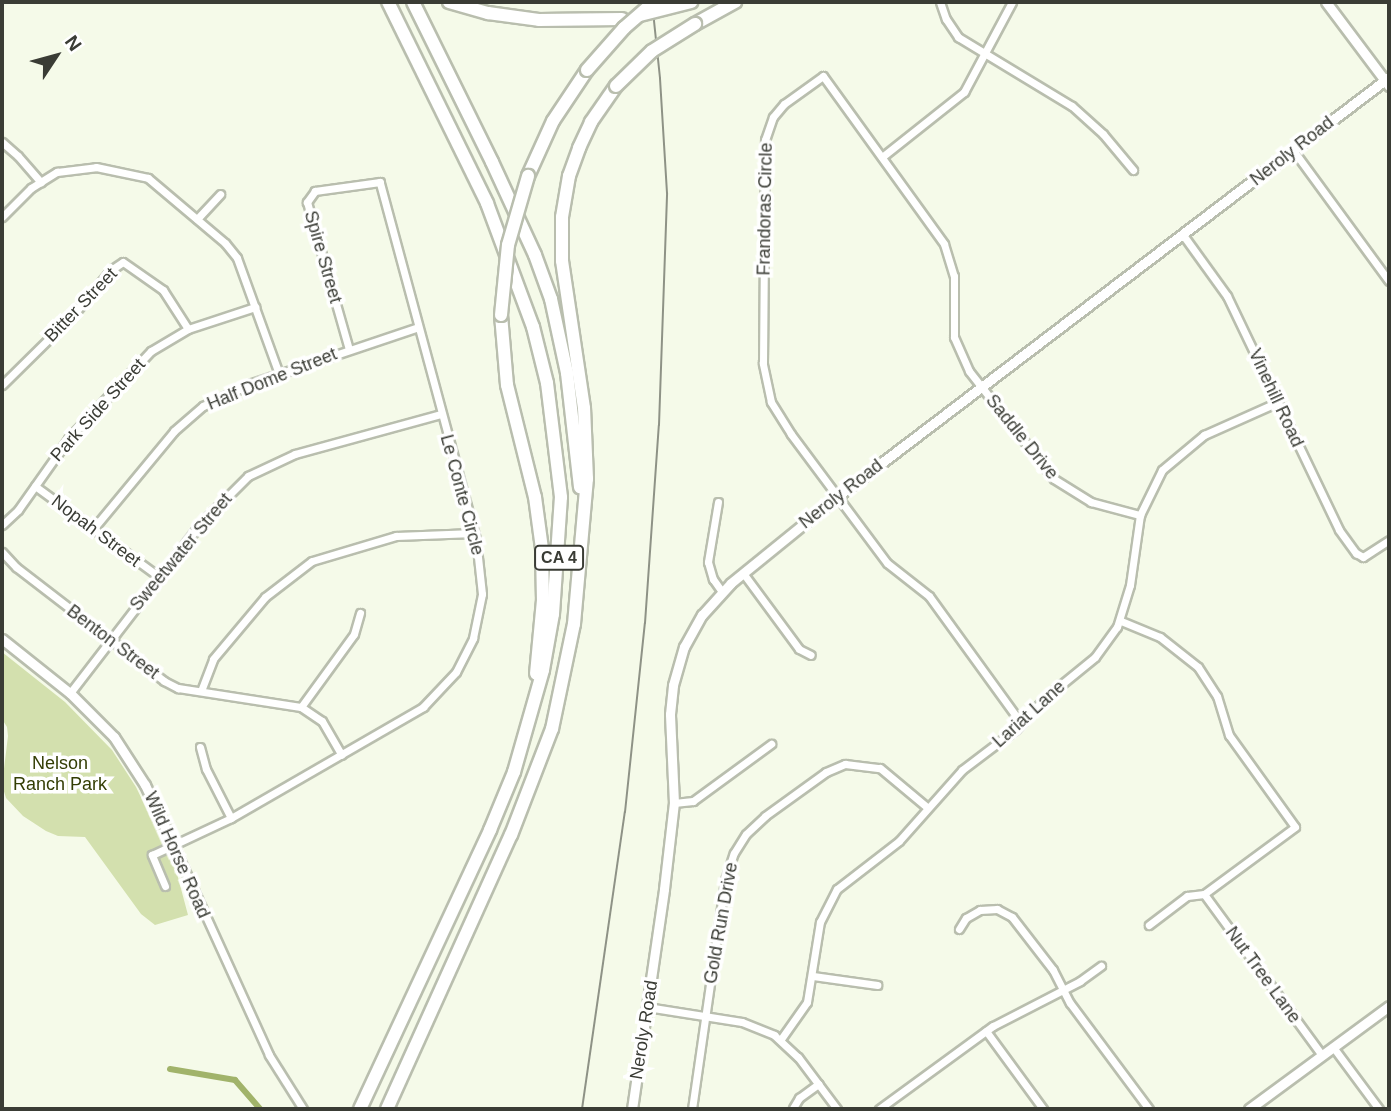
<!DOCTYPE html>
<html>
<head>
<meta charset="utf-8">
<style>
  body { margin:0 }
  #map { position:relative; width:1391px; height:1111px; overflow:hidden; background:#f5fae9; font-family:Helvetica,sans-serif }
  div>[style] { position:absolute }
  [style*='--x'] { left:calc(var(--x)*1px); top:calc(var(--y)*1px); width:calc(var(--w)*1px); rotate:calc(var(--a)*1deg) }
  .green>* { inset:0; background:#d3e0ae }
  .canal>* { height:6px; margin:-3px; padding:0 3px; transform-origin:3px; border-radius:3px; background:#a1b36a }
  .roads { filter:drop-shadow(2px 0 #b9beae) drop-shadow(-2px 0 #b9beae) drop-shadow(0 2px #b9beae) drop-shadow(0 -2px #b9beae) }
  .minor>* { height:7px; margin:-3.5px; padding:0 3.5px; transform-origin:3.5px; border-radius:3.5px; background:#fff }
  .tertiary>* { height:9px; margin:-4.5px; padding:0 4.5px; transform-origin:4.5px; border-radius:4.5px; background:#fff }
  .motorway>* { height:12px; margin:-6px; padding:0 6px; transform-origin:6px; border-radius:6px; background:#fff }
  .rail>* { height:2px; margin:-1px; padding:0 1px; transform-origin:1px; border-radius:1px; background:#8e9286 }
  .bridges { filter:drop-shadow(2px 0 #b9beae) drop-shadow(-2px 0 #b9beae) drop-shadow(0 2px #b9beae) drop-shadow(0 -2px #b9beae) }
  .motorway-bridge>* { height:12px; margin:-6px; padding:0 6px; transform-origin:6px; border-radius:6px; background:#fff }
  span { translate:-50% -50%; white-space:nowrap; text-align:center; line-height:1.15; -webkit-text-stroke:7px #fff; paint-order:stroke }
  .shield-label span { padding:2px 5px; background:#fff; border:2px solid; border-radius:5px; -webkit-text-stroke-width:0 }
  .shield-label { font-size:16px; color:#3a3c35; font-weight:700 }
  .street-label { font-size:18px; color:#3a3c35 }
  .park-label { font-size:18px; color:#343e05 }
  .frame { position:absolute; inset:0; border:4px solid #3a3c35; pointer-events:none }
  .north { position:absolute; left:21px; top:21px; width:70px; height:70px; -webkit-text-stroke:5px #fff; paint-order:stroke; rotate:54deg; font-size:19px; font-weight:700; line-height:28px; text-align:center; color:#3a3c35 }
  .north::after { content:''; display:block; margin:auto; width:24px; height:32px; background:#3a3c35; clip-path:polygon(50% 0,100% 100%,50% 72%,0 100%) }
</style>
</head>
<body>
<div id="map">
  <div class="green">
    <div style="clip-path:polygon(2px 652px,65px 702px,112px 750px,136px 787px,176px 870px,188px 915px,155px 925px,141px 914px,85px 837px,58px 836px,46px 831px,23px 816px,6px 798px,2px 785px,8px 736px,7px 727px,2px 719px)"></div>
  </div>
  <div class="canal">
    <div style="--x:170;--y:1069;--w:66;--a:9.6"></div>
    <div style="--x:235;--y:1080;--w:38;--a:49"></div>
  </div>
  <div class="roads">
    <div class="minor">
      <div style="--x:940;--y:2;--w:18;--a:71"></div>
      <div style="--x:946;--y:19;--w:22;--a:56"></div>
      <div style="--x:958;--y:37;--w:133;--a:31.2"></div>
      <div style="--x:1072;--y:106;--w:42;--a:42.1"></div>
      <div style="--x:1103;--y:134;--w:47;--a:50.2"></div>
      <div style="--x:2;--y:142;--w:21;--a:41"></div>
      <div style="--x:18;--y:156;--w:35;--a:49"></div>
      <div style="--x:1293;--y:150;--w:162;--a:53.8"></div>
      <div style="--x:882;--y:157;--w:105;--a:-38.4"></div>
      <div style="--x:964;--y:92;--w:102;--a:-61.9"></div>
      <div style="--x:2;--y:217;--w:41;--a:-45"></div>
      <div style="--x:31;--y:188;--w:31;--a:-32"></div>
      <div style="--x:57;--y:172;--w:39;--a:-7"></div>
      <div style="--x:96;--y:167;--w:53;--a:11.9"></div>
      <div style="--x:148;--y:178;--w:101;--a:40.2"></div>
      <div style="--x:225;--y:243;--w:19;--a:51"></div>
      <div style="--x:237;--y:258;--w:123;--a:70.1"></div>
      <div style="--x:197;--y:219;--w:34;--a:-47"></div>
      <div style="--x:1183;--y:235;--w:75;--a:54.2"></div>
      <div style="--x:1227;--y:296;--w:259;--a:64.4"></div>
      <div style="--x:1339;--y:530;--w:29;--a:54"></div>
      <div style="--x:1356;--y:553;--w:8;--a:30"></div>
      <div style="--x:1363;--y:557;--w:31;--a:-33"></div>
      <div style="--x:2;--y:385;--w:100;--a:-44.6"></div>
      <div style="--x:73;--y:315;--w:59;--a:-49.8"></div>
      <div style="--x:111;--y:270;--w:14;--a:-34"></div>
      <div style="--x:123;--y:262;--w:49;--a:35"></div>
      <div style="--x:163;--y:290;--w:46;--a:57.3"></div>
      <div style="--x:35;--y:486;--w:152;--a:36.2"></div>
      <div style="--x:718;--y:502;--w:61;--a:99.5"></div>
      <div style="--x:708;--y:562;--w:18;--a:74"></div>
      <div style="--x:713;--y:579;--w:16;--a:55"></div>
      <div style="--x:2;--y:525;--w:22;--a:-43"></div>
      <div style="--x:18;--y:510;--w:87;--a:-54.8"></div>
      <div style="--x:68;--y:439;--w:121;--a:-46.7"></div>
      <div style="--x:151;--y:351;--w:43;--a:-30.7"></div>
      <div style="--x:188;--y:329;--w:71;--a:-18.2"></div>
      <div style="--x:93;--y:529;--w:127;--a:-50.4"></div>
      <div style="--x:174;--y:431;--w:38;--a:-41"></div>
      <div style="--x:203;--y:406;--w:54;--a:-25.1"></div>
      <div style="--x:252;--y:383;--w:175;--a:-18.6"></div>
      <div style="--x:2;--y:552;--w:21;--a:47"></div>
      <div style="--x:16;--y:567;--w:187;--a:37.6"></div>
      <div style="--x:164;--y:681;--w:16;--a:27"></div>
      <div style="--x:178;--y:688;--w:124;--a:8.8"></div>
      <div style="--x:301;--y:707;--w:25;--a:34"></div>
      <div style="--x:322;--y:721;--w:39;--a:60"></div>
      <div style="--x:743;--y:573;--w:94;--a:53.6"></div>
      <div style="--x:799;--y:649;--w:13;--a:27"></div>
      <div style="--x:1121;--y:621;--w:42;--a:22.3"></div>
      <div style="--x:1160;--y:637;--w:48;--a:38.3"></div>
      <div style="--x:1198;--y:667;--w:35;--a:57"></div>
      <div style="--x:1217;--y:696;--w:41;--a:72.9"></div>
      <div style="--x:1229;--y:735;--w:113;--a:54.3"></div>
      <div style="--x:1295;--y:827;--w:113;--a:143.6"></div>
      <div style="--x:1204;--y:894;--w:17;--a:173"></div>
      <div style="--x:1187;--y:896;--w:48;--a:142.7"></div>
      <div style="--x:201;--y:691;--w:34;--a:-69"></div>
      <div style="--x:213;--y:659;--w:81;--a:-50"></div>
      <div style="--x:265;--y:597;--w:59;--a:-37.5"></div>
      <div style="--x:312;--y:561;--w:88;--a:-16.6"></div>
      <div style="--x:396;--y:536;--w:78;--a:-2.2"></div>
      <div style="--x:70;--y:693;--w:213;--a:-52.4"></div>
      <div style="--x:200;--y:524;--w:68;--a:-45"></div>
      <div style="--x:248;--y:476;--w:52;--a:-25.1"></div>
      <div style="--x:295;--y:454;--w:151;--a:-15.3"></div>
      <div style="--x:301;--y:707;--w:90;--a:-54"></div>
      <div style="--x:354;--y:634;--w:22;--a:-74"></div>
      <div style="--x:1021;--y:723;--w:157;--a:-125.9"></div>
      <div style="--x:929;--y:596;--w:53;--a:-141.8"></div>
      <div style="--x:887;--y:563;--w:161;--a:-126.7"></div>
      <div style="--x:791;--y:434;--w:38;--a:-122"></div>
      <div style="--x:771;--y:402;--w:40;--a:-102"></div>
      <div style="--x:763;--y:363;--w:223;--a:-89.5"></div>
      <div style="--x:765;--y:140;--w:24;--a:-71"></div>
      <div style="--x:773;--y:117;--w:17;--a:-50"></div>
      <div style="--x:784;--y:104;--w:48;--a:-35.7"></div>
      <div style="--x:823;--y:76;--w:207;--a:54.2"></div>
      <div style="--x:944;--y:244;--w:34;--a:73"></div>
      <div style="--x:954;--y:276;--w:61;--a:90"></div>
      <div style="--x:954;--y:337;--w:37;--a:66"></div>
      <div style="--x:969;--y:371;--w:137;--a:51.8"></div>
      <div style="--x:1054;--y:479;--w:44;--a:31.9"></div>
      <div style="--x:1091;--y:502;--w:51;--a:14.9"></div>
      <div style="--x:200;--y:747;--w:23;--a:75"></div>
      <div style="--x:206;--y:769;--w:55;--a:63"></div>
      <div style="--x:674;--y:803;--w:19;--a:-6"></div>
      <div style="--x:693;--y:801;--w:97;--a:-36.2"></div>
      <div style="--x:173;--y:844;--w:232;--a:65.5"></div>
      <div style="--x:269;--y:1055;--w:64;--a:57.8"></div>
      <div style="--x:165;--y:886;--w:34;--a:-113"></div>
      <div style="--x:152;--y:855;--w:87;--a:-25.1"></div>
      <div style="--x:231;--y:818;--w:222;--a:-30"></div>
      <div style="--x:423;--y:707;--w:48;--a:-46.7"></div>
      <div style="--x:456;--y:672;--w:38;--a:-63"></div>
      <div style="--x:473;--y:638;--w:45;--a:-78.4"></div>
      <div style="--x:482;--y:594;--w:55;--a:-96.2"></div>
      <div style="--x:476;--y:539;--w:370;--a:-105.1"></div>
      <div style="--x:380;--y:182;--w:66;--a:172.1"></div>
      <div style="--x:315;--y:191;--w:14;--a:126"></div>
      <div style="--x:307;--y:202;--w:153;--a:74.1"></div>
      <div style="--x:1204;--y:894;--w:200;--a:53.8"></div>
      <div style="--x:959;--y:929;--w:13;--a:-58"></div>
      <div style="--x:966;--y:918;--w:16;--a:-30"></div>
      <div style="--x:980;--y:910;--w:17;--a:-3"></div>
      <div style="--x:997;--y:909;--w:17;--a:28"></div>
      <div style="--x:1012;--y:917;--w:67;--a:52.3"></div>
      <div style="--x:1053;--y:970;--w:37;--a:63"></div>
      <div style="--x:1070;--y:1003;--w:132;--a:53.3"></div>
      <div style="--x:813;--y:976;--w:65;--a:8"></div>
      <div style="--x:647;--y:1007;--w:96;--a:9"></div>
      <div style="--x:742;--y:1022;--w:35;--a:22"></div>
      <div style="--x:774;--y:1035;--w:33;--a:43"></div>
      <div style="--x:798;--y:1057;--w:65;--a:53.1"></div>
      <div style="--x:986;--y:1031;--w:97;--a:53.8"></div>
      <div style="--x:781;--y:1039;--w:45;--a:-54.9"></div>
      <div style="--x:807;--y:1002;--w:81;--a:-80.8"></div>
      <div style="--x:820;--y:922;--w:37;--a:-63"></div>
      <div style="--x:837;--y:889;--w:78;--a:-37.7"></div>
      <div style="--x:899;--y:841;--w:95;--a:-48.4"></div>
      <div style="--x:962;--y:770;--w:68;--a:-37.2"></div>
      <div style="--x:1016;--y:729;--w:44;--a:-46.8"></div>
      <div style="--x:1046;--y:697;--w:63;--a:-39.2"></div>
      <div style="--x:1095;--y:657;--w:37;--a:-54"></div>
      <div style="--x:1117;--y:627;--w:44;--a:-72.8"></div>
      <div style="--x:1130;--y:585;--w:71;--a:-81.9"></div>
      <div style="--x:1140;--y:515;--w:50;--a:-63.9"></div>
      <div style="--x:1162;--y:470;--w:55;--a:-39.8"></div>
      <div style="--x:1204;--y:435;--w:81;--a:-24"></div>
      <div style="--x:1333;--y:1047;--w:77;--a:53.4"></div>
      <div style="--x:793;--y:1108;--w:12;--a:-59"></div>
      <div style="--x:799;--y:1098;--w:24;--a:-36"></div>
      <div style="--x:692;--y:1109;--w:231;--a:-81.8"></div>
      <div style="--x:725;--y:880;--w:28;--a:-72"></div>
      <div style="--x:734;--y:853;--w:22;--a:-58"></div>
      <div style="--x:746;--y:834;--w:26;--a:-43"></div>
      <div style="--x:765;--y:816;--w:75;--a:-35.8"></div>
      <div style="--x:826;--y:772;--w:21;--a:-23"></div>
      <div style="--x:845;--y:764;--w:35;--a:7"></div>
      <div style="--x:880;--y:768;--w:62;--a:39.8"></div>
      <div style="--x:879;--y:1109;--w:141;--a:-36.1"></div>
      <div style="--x:993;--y:1026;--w:98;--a:-27.3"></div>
      <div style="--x:1080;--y:981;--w:26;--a:-36"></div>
    </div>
    <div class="tertiary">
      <div style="--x:1326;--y:2;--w:105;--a:53.1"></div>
      <div style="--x:2;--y:639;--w:87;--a:38.5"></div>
      <div style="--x:70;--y:693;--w:62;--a:45"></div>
      <div style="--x:114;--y:737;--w:57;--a:57.1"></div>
      <div style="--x:145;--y:785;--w:65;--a:64.6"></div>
      <div style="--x:632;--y:1109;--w:222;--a:-81.7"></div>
      <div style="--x:664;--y:889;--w:87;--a:-83.4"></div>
      <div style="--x:674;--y:803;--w:89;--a:-92.6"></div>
      <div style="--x:670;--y:714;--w:29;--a:-84"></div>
      <div style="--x:673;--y:685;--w:40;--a:-74"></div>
      <div style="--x:684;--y:647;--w:37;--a:-61"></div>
      <div style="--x:702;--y:615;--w:43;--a:-47.8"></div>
      <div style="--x:731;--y:583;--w:138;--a:-39.1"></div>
      <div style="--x:838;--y:496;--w:692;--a:-37.25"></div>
      <div style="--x:1249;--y:1109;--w:174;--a:-36.3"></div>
    </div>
    <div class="motorway">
      <div style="--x:413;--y:2;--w:178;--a:63.7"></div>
      <div style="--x:492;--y:162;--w:102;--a:65.2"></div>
      <div style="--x:535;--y:255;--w:47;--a:70"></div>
      <div style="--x:551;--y:299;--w:76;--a:77.8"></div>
      <div style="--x:567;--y:373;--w:115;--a:83.5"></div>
      <div style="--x:449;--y:2;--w:41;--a:15.8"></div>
      <div style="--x:488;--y:13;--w:51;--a:7.8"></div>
      <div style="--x:539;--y:20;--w:83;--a:-0.7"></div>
      <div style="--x:695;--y:24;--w:46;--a:-28.8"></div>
      <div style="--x:528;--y:176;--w:60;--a:-65.6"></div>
      <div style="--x:553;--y:121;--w:61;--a:-56.3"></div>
      <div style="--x:501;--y:315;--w:70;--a:85.1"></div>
      <div style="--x:507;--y:385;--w:115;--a:76"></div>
      <div style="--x:535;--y:497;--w:52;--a:82.3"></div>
      <div style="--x:542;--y:549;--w:51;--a:88.9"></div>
      <div style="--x:543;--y:600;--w:74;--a:95.4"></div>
      <div style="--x:360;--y:1109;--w:308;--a:-65"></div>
      <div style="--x:490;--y:830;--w:63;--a:-67.5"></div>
      <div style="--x:514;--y:772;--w:106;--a:-74.1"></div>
      <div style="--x:543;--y:670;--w:57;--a:-79.9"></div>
      <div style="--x:553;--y:614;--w:117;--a:-86.1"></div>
      <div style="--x:561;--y:497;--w:115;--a:-97"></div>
      <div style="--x:547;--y:383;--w:58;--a:-104"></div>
      <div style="--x:533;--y:327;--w:132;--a:-110.4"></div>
      <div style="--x:487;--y:203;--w:224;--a:-116.2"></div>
      <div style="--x:387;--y:1109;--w:301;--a:-65.7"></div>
      <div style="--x:511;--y:835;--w:114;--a:-68.9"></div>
      <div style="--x:552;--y:729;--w:107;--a:-78.2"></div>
      <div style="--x:574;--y:624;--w:146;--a:-84.9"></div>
      <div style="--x:587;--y:479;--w:71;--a:-92.4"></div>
      <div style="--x:584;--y:408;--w:149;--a:-98.5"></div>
      <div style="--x:562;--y:261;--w:44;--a:-90"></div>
      <div style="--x:562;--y:217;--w:42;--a:-80.3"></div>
      <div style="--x:569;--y:176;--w:30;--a:-70"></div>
      <div style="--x:579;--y:148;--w:29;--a:-65"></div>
      <div style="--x:591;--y:122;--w:44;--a:-55.2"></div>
    </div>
  </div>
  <div class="rail">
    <div style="--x:582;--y:1109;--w:300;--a:-81.8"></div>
    <div style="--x:625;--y:812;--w:190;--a:-84"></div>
    <div style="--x:645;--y:623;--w:198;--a:-86"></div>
    <div style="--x:659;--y:425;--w:232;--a:-88"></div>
    <div style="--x:667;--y:193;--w:115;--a:-93.5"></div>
    <div style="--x:660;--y:78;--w:76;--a:-96"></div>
  </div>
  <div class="bridges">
    <div class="motorway-bridge">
      <div style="--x:640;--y:15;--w:53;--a:-14.3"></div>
      <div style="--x:587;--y:70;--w:56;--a:-48.6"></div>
      <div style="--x:624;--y:28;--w:40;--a:-41"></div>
      <div style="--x:616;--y:86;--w:50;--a:-44.2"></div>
      <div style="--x:652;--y:51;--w:51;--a:-32.1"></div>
      <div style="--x:501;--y:315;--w:70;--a:-84.3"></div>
      <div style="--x:508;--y:245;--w:72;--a:-73.8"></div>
    </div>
  </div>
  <div class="shield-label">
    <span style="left:559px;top:558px">CA 4</span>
  </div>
  <div class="street-label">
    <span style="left:1292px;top:151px;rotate:-38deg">Neroly Road</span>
    <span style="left:765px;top:209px;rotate:-89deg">Frandoras Circle</span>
    <span style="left:323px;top:257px;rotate:74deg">Spire Street</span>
    <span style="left:81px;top:305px;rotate:-46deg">Bitter Street</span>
    <span style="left:272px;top:379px;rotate:-22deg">Half Dome Street</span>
    <span style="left:1276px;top:398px;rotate:65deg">Vinehill Road</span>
    <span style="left:98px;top:410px;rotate:-48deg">Park Side Street</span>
    <span style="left:1022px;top:437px;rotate:51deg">Saddle Drive</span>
    <span style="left:841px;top:494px;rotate:-38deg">Neroly Road</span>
    <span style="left:462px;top:495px;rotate:75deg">Le Conte Circle</span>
    <span style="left:96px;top:531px;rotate:37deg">Nopah Street</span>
    <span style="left:181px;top:552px;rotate:-50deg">Sweetwater Street</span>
    <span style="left:113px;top:642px;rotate:37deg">Benton Street</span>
    <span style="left:1029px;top:714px;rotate:-42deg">Lariat Lane</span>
    <span style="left:177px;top:855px;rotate:66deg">Wild Horse Road</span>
    <span style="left:721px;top:923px;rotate:-80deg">Gold Run Drive</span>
    <span style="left:1263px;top:975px;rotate:54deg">Nut Tree Lane</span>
    <span style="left:644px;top:1030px;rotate:-81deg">Neroly Road</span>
  </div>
  <div class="park-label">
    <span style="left:60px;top:774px">Nelson<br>Ranch Park</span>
  </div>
  <div class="frame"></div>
  <div class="north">N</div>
</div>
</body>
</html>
